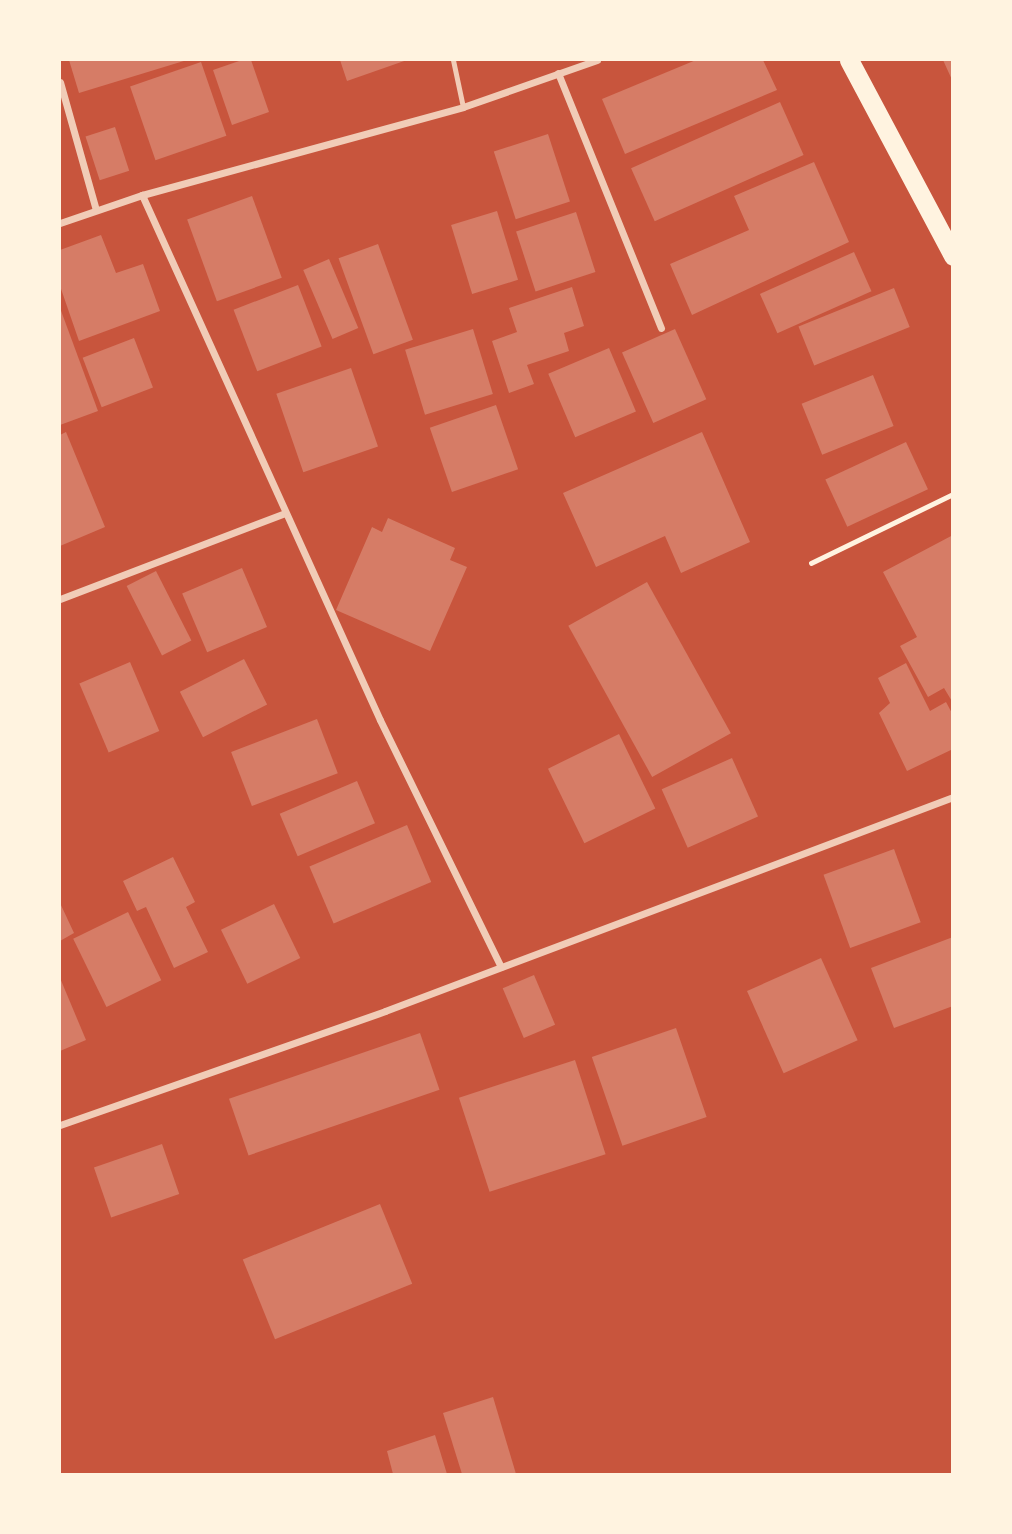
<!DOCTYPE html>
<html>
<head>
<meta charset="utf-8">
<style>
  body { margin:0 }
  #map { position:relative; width:1012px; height:1534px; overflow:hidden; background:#c8553d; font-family:Overpass,sans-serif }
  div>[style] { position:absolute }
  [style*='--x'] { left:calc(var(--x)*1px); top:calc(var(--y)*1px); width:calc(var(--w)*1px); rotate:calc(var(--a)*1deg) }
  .building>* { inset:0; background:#d67c66; transform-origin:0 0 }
  .path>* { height:4.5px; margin:-2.25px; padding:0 2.25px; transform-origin:2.25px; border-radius:2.25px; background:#fff3e0 }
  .service>* { height:5px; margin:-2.5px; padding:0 2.5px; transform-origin:2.5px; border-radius:2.5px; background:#f1ccb7 }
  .minor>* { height:7px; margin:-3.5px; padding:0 3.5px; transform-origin:3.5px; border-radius:3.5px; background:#f1ccb7 }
  .trunk>* { height:19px; margin:-9.5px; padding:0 9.5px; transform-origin:9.5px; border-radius:9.5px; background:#fff3e0 }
  span { translate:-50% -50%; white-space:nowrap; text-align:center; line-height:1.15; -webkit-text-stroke:5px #fff3e0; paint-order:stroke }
  .frame { position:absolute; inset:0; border:61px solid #fff3e0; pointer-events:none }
</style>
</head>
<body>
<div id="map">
  <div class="building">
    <div style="clip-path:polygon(69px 60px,187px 60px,79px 93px)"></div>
    <div style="clip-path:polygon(242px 60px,251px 60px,269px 112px,232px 125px,213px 70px)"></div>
    <div style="clip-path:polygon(340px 60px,407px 60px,347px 81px)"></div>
    <div style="clip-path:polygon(696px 60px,763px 60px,777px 90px,625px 154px,602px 99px)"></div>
    <div style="clip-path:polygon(943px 60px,953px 60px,953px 82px)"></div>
    <div style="left:201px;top:62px;width:78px;height:75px;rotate:71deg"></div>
    <div style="left:780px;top:102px;width:58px;height:163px;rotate:66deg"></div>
    <div style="left:115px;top:127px;width:46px;height:31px;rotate:72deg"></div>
    <div style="left:548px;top:134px;width:71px;height:57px;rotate:72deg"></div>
    <div style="clip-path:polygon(814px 162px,849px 242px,692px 315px,670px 264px,749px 230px,734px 196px)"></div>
    <div style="left:252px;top:196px;width:87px;height:69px;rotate:70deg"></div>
    <div style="left:497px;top:211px;width:72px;height:48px;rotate:73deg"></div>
    <div style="left:576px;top:212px;width:63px;height:63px;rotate:72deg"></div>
    <div style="clip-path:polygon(101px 235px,116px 273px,143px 264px,160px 311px,79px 341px,60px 286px,60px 250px)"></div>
    <div style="left:378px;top:244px;width:102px;height:42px;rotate:70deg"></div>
    <div style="left:854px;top:252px;width:43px;height:103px;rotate:66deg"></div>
    <div style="left:329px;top:259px;width:75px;height:28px;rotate:67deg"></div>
    <div style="left:298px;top:285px;width:66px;height:69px;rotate:69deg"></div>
    <div style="clip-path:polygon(572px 287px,584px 326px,564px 333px,569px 351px,527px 365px,534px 384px,509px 393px,492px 341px,517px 332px,509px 308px)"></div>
    <div style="left:894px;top:288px;width:42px;height:103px;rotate:68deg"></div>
    <div style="clip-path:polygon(60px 308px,98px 411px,60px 425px)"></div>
    <div style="left:473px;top:329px;width:68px;height:71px;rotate:73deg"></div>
    <div style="left:675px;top:329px;width:77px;height:58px;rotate:66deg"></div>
    <div style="left:134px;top:338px;width:53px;height:55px;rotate:69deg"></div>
    <div style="left:609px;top:348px;width:69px;height:66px;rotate:67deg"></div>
    <div style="left:351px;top:368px;width:83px;height:79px;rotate:71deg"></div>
    <div style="left:873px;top:375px;width:55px;height:77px;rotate:68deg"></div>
    <div style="left:496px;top:405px;width:68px;height:70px;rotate:71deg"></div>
    <div style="clip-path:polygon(66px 432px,105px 527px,60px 546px,60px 435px)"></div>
    <div style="clip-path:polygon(702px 432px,750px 542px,681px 573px,665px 536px,596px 567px,563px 493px)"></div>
    <div style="left:906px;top:442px;width:52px;height:89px;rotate:65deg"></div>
    <div style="clip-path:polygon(388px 518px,455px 548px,450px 560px,467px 567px,430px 651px,336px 610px,372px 527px,382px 532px)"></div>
    <div style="clip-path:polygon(953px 535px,953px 703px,944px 688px,928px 697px,900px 646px,917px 637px,883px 572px)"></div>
    <div style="left:242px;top:568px;width:64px;height:65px;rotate:67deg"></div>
    <div style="left:156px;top:571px;width:78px;height:33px;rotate:63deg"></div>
    <div style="left:647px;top:582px;width:173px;height:90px;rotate:61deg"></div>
    <div style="left:244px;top:659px;width:51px;height:72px;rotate:63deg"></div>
    <div style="left:130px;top:662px;width:75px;height:55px;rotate:67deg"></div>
    <div style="clip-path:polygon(906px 663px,930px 711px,946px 702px,953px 715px,953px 749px,907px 771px,879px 713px,890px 703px,878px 678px)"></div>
    <div style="left:317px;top:719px;width:58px;height:92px;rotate:69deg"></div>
    <div style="left:619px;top:734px;width:83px;height:79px;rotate:64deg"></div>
    <div style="left:732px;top:758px;width:64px;height:77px;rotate:66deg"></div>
    <div style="left:357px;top:781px;width:46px;height:84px;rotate:67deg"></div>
    <div style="left:407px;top:825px;width:62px;height:106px;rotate:67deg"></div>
    <div style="left:894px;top:849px;width:78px;height:75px;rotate:70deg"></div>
    <div style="clip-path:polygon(173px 857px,195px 902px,186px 907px,208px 952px,174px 968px,146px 907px,137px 911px,123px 881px)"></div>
    <div style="clip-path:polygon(60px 903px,74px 933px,60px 941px)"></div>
    <div style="left:274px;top:904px;width:60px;height:59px;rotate:64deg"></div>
    <div style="left:128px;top:912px;width:76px;height:61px;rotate:64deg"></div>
    <div style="clip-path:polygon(953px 937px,953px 1006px,894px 1028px,871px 968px)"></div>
    <div style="left:821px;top:958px;width:90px;height:81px;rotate:66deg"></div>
    <div style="left:534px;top:975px;width:54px;height:34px;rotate:67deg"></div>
    <div style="clip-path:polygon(60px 978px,86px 1040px,60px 1051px)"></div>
    <div style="left:676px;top:1028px;width:94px;height:89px;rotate:71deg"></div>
    <div style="left:420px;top:1033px;width:60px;height:202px;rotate:71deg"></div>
    <div style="left:575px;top:1060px;width:99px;height:122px;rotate:72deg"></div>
    <div style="left:162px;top:1144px;width:53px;height:72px;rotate:71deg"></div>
    <div style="left:380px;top:1204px;width:86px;height:148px;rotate:68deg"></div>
    <div style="clip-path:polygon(493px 1397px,516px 1474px,462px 1474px,443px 1413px)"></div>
    <div style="clip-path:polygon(435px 1435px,447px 1474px,393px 1474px,387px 1451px)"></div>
  </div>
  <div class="path">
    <div style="--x:811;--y:563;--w:158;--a:-25.9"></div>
  </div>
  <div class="service">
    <div style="--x:453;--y:60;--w:48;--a:78"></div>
  </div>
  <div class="minor">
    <div style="--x:558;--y:73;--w:275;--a:68"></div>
    <div style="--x:60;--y:82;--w:133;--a:74.3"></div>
    <div style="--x:142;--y:195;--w:576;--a:65.61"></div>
    <div style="--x:380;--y:720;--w:275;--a:63.9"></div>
    <div style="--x:60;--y:223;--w:87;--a:-18.9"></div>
    <div style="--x:142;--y:195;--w:333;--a:-15.3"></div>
    <div style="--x:463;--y:107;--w:142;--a:-19.3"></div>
    <div style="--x:60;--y:599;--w:241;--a:-20.9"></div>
    <div style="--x:60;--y:1125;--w:344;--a:-19.3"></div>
    <div style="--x:385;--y:1011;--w:607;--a:-20.64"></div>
  </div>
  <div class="trunk">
    <div style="--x:849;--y:60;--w:222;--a:62"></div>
  </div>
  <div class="frame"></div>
</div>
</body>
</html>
